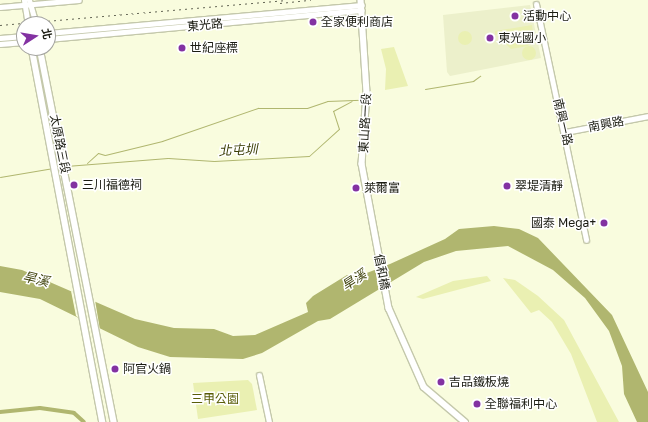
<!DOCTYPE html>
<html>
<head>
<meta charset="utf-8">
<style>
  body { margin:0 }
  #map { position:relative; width:648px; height:422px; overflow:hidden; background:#f9fcde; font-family:"Golos Text","Noto Sans TC",sans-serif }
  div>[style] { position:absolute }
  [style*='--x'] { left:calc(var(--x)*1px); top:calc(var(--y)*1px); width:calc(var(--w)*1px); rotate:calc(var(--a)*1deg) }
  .built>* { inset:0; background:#ecf0cb }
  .green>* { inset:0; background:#eaf0b2 }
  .round { border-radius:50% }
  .water>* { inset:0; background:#b0b66f }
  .pier>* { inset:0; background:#f9fcde }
  .stream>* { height:1px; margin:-0.5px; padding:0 0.5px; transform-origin:0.5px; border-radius:0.5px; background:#b0b66f }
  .canal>* { height:4px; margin:-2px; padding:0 2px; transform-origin:2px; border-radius:2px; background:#b0b66f }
  .roads { filter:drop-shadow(1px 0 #c4c8ab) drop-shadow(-1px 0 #c4c8ab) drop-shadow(0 1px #c4c8ab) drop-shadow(0 -1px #c4c8ab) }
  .tertiary>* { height:5px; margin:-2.5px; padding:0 2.5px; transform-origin:2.5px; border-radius:2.5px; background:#fff }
  .secondary>* { height:5.5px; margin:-2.75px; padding:0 2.75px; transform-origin:2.75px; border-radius:2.75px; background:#fff }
  .rail>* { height:1px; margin-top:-0.5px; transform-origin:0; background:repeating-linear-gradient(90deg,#656756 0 2px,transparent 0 6px) }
  .dots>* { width:11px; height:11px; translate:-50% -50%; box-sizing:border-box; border:2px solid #fff; border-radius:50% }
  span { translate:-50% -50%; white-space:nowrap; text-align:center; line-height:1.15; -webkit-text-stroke:3px #fff; paint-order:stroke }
  .poi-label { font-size:12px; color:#1b1c12 }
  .left { translate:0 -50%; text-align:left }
  .right { translate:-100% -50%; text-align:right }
  .street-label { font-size:12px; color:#1b1c12 }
  .park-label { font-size:12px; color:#595d08 }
  .water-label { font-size:13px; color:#3b3e05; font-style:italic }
  .north { position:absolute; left:16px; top:16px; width:40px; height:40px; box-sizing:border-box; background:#fff; border:1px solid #a4a4a0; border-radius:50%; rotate:78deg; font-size:11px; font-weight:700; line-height:16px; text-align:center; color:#1b1c12 }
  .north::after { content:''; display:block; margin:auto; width:14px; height:18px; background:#8332a2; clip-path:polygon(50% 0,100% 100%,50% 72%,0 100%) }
</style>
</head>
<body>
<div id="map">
  <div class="built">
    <div style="clip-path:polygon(530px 5px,541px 58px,450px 76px,447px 72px,443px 15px)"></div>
  </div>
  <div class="green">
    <div style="clip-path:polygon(evenodd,532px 25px,534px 39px,528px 46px,511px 49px,503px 41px,505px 33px,495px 35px,495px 31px,532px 25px,526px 31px,530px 37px,527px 41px,512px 44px,507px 40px,509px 33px,526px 31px)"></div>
    <div class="round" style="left:458px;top:31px;width:14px;height:14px"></div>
    <div class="round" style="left:522px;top:46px;width:14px;height:14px"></div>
    <div style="clip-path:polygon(394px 47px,408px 86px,385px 90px,386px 69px,381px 49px)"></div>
    <div style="clip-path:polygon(487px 276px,491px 281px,423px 299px,416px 297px,453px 281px)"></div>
    <div style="clip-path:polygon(503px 278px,515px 280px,538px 296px,564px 320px,619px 422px,597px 422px,571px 354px,552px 322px,539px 310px,531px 313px)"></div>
    <div style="clip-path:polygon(248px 380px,252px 384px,257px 410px,198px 419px,193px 383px)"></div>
  </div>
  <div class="water">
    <div style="clip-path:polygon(494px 226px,519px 229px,538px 238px,612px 315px,648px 392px,648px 422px,637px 422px,624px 394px,622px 366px,609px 331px,585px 298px,553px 270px,508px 246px,456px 251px,424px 262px,330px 319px,318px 321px,262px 353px,243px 359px,170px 357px,138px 347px,40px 299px,0 292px,0 266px,22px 270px,135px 319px,174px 328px,214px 329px,233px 336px,255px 335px,308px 312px,306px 303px,313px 296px,347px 275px,359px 276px,390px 264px,445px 239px,459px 229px)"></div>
  </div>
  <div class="pier">
    <div style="clip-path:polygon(385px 263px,389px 286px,379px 292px,375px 268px)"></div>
    <div style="clip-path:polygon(71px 291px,95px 300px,100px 330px,76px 316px)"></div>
  </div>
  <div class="stream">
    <div style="--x:425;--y:89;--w:49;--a:-9.5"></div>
    <div style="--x:473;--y:81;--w:9;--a:-36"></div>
    <div style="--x:87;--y:163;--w:15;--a:-42"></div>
    <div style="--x:98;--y:153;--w:7;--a:16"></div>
    <div style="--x:105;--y:155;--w:59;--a:-13.8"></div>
    <div style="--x:162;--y:141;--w:102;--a:-19"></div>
    <div style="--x:258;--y:108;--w:49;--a:0"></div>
    <div style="--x:307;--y:108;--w:21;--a:-19"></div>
    <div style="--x:327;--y:101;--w:34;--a:-2"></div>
    <div style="--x:66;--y:166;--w:102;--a:-4.5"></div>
    <div style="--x:168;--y:158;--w:46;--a:3.7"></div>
    <div style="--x:214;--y:161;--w:95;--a:-3"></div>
    <div style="--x:309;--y:156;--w:40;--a:-42"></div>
    <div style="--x:339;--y:129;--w:19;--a:-108"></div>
    <div style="--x:333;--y:111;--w:21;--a:-28"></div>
    <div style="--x:0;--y:177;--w:54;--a:-9.6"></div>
  </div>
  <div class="canal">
    <div style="--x:0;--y:412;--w:40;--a:-5.7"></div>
    <div style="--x:40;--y:408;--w:34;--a:8"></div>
    <div style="--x:74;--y:413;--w:13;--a:42"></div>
  </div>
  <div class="roads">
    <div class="tertiary">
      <div style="--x:24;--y:0;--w:24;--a:81"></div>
      <div style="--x:29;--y:0;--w:25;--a:74"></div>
      <div style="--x:536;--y:4;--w:241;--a:78"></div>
      <div style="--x:0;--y:7;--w:79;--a:-5.1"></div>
      <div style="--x:48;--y:33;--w:315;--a:-5.1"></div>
      <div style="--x:0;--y:38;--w:24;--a:-5"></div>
      <div style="--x:48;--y:39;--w:315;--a:-5.3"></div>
      <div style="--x:0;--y:44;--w:24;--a:-5"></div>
      <div style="--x:565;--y:132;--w:85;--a:-10.9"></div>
      <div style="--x:259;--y:375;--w:48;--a:78"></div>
    </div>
    <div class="secondary">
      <div style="--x:361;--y:0;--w:93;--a:86.3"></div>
      <div style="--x:367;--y:93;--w:71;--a:94"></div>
      <div style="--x:362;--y:164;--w:147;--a:79.4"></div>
      <div style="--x:389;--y:308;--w:86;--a:66.1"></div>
      <div style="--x:424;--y:387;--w:54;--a:40.5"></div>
      <div style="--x:32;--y:48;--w:381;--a:79.3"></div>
      <div style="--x:40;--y:48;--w:381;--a:78.8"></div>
    </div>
  </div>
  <div class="rail">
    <div style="--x:280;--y:3;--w:31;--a:-6"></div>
    <div style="--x:0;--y:25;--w:285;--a:-5"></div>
  </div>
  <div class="dots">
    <div style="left:515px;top:16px;background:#8332a2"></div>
    <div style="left:313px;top:22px;background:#8332a2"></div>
    <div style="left:490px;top:38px;background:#8332a2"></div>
    <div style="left:182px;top:48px;background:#8332a2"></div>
    <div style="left:74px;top:185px;background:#8332a2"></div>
    <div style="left:507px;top:186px;background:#8332a2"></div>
    <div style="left:356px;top:188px;background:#8332a2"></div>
    <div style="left:604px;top:223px;background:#8332a2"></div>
    <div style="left:115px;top:369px;background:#8332a2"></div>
    <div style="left:441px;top:382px;background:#8332a2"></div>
    <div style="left:477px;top:404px;background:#8332a2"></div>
  </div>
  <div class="poi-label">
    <span class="left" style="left:523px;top:16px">活動中心</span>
    <span class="left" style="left:321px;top:22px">全家便利商店</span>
    <span class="left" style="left:498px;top:38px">東光國小</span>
    <span class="left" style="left:190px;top:48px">世紀座標</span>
    <span class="left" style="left:82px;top:185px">三川福德祠</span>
    <span class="left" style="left:515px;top:186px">翠堤清靜</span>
    <span class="left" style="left:364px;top:188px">萊爾富</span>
    <span class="right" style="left:596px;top:223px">國泰 Mega+</span>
    <span class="left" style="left:123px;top:369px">阿官火鍋</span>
    <span class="left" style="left:449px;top:382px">吉品鐵板燒</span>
    <span class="left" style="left:485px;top:404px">全聯福利中心</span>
  </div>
  <div class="street-label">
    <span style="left:205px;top:25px;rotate:-5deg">東光路</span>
    <span style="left:563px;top:122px;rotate:77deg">南興一路</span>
    <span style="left:365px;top:123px;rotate:-87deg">東山路一段</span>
    <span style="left:606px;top:124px;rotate:-11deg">南興路</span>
    <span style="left:60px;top:144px;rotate:79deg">太原路三段</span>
    <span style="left:382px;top:272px;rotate:79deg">倡和橋</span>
  </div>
  <div class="park-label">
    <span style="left:215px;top:399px">三甲公園</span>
  </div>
  <div class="water-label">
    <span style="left:238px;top:150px;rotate:-3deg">北屯圳</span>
    <span style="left:36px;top:279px;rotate:13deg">旱溪</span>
    <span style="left:354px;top:280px;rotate:-33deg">旱溪</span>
  </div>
  <div class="north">北</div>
</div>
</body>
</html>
